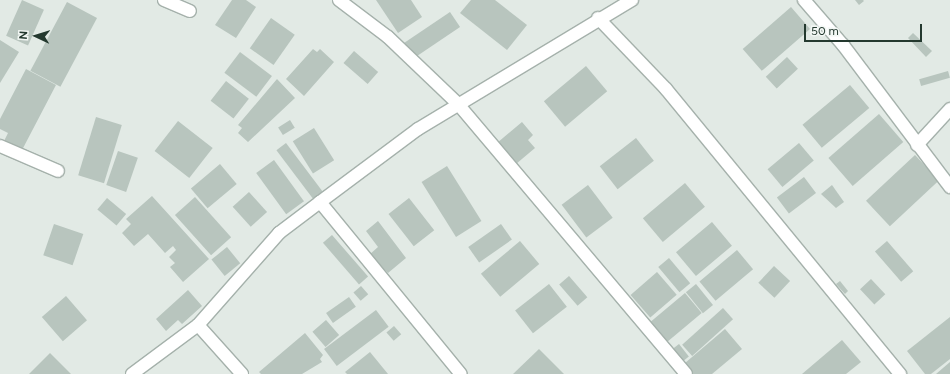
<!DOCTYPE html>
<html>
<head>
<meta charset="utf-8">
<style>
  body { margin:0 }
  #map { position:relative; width:950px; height:374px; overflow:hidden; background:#e2eae5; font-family:Figtree,sans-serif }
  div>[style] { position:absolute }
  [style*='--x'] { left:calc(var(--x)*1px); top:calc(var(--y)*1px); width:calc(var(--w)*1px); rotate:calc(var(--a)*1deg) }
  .building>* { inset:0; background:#b8c5be; transform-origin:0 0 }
  .roads { filter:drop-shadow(1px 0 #a5b1ab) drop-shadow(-1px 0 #a5b1ab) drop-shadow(0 1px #a5b1ab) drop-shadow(0 -1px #a5b1ab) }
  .street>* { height:12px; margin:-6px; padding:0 6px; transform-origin:6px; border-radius:6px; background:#fff }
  span { translate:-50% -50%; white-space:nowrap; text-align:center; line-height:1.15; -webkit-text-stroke:4px #f2f7f4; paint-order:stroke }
  .north { position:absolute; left:16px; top:16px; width:40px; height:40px; -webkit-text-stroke:3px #f2f7f4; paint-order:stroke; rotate:274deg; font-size:11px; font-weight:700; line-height:16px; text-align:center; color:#24392f }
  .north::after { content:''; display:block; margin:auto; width:14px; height:18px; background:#24392f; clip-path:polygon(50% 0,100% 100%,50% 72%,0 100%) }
  .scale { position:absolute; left:804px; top:24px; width:118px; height:18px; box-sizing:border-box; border:2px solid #24392f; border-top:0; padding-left:5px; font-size:12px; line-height:14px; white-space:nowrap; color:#24392f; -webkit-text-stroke:3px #f2f7f4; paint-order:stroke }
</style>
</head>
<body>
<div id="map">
  <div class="building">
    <div style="left:22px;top:0;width:24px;height:39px;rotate:24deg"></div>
    <div style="clip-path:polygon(232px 0,246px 0,256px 7px,236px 38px,215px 25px)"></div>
    <div style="clip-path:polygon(376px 0,411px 0,422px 17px,398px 33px)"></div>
    <div style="clip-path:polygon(471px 0,495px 0,527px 25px,507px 50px,460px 13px)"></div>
    <div style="clip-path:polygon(855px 0,863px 0,864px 1px,859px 5px)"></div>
    <div style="left:67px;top:2px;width:34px;height:78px;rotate:28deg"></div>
    <div style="left:791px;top:7px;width:29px;height:64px;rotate:49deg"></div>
    <div style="left:450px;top:12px;width:18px;height:55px;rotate:56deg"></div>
    <div style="left:271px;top:18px;width:29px;height:37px;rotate:35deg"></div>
    <div style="clip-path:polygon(913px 33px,932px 51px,926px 57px,908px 38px)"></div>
    <div style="clip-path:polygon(0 40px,19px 52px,0 83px)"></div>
    <div style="clip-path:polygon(313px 49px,317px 52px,320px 49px,334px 62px,304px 96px,286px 79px)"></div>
    <div style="left:354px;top:51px;width:32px;height:16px;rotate:41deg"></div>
    <div style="left:240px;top:52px;width:40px;height:26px;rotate:37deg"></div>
    <div style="left:787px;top:57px;width:16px;height:29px;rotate:47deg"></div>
    <div style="left:586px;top:66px;width:33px;height:55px;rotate:50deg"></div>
    <div style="clip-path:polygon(26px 69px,56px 85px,21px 152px,3px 143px,8px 133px,0 129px,0 119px)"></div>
    <div style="left:948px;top:71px;width:7px;height:30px;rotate:74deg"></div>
    <div style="clip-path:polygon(277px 79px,295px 98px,248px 142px,238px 133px,242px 128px,238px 125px)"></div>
    <div style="left:226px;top:81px;width:29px;height:25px;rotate:38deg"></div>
    <div style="left:850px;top:85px;width:30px;height:62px;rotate:50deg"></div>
    <div style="left:879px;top:114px;width:37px;height:67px;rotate:49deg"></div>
    <div style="left:96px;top:117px;width:27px;height:61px;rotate:17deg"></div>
    <div style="left:290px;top:120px;width:9px;height:14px;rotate:58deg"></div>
    <div style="left:178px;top:121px;width:44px;height:38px;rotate:38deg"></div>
    <div style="clip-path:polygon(522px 122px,533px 135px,528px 140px,535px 148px,516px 164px,497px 143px)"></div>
    <div style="left:314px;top:128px;width:38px;height:25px;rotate:58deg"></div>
    <div style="left:636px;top:138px;width:29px;height:46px;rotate:52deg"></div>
    <div style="left:286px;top:143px;width:63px;height:12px;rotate:53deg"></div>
    <div style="left:799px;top:143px;width:23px;height:41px;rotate:50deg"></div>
    <div style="left:118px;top:151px;width:21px;height:36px;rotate:19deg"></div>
    <div style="left:915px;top:155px;width:35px;height:67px;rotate:47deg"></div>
    <div style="left:274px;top:160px;width:51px;height:22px;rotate:54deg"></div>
    <div style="left:220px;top:164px;width:26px;height:38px;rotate:50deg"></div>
    <div style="left:447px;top:166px;width:65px;height:30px;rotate:58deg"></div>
    <div style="left:804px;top:177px;width:20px;height:34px;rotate:53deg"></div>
    <div style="left:685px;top:183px;width:31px;height:55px;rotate:50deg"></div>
    <div style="left:588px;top:185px;width:41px;height:33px;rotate:53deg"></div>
    <div style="clip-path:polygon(832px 185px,844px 202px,836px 208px,821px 194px)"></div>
    <div style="left:249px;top:192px;width:27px;height:22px;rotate:48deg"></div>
    <div style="clip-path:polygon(152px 196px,209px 259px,183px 282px,170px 267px,175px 263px,169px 257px,176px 250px,173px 246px,165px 253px,148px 234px,134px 246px,122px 233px,131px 224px,126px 219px)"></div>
    <div style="left:195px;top:197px;width:54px;height:27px;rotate:48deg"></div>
    <div style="left:107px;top:198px;width:25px;height:15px;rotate:40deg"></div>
    <div style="left:409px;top:198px;width:41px;height:26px;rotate:52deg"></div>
    <div style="clip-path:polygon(378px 221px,406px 258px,388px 273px,369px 255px,378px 247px,366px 231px)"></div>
    <div style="left:712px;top:222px;width:31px;height:47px;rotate:50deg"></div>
    <div style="left:54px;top:224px;width:31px;height:33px;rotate:19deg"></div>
    <div style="left:501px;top:224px;width:19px;height:40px;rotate:55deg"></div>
    <div style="left:332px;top:235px;width:55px;height:12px;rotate:49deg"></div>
    <div style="left:520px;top:241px;width:30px;height:51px;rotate:50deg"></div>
    <div style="left:887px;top:241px;width:40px;height:16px;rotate:49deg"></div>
    <div style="left:227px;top:247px;width:21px;height:20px;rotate:51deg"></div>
    <div style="left:737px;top:250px;width:25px;height:49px;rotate:50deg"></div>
    <div style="left:669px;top:258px;width:33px;height:14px;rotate:50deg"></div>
    <div style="left:774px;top:266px;width:22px;height:23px;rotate:43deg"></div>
    <div style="left:657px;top:272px;width:30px;height:35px;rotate:49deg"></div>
    <div style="left:569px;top:276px;width:28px;height:13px;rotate:49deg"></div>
    <div style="left:871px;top:279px;width:21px;height:15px;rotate:47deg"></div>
    <div style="clip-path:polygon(840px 281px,848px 291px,845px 294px,836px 284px)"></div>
    <div style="left:549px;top:284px;width:29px;height:43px;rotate:52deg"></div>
    <div style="left:696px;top:284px;width:27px;height:13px;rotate:51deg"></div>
    <div style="left:361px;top:286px;width:11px;height:10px;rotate:49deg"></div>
    <div style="clip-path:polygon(188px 290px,202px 306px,182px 324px,178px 320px,166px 331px,156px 319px)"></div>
    <div style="left:685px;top:293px;width:26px;height:46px;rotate:50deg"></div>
    <div style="left:66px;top:296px;width:32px;height:32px;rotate:49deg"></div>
    <div style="left:349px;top:297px;width:12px;height:28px;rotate:55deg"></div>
    <div style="left:723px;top:308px;width:15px;height:55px;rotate:48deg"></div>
    <div style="left:376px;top:310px;width:21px;height:65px;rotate:53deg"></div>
    <div style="clip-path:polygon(950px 317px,950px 359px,931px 374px,925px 374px,907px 351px)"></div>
    <div style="left:326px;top:320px;width:20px;height:18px;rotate:49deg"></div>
    <div style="left:394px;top:326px;width:11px;height:10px;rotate:49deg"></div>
    <div style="clip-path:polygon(725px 329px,742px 349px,712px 374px,693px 374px,685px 363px)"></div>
    <div style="clip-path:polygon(305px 333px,323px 355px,320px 359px,322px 362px,302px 374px,261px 374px,259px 372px)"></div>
    <div style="clip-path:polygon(842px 340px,861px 362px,846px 374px,802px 374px)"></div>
    <div style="left:679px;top:344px;width:16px;height:11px;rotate:52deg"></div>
    <div style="clip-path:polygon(539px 349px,564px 374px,513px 374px)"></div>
    <div style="clip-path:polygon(370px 352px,388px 374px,347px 374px,345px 372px)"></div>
    <div style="clip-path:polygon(50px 353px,71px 374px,29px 374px)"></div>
    <div style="clip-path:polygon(950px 362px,950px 374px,936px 374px)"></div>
  </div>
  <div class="roads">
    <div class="street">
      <div style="--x:164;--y:0;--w:28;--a:23"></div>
      <div style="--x:339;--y:0;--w:61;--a:37.1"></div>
      <div style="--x:388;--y:37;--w:97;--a:43.7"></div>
      <div style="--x:458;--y:104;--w:353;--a:49.8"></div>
      <div style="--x:804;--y:0;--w:60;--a:49.1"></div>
      <div style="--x:843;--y:45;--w:178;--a:53"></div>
      <div style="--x:598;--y:18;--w:98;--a:46.2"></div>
      <div style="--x:666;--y:89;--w:369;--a:50.6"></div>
      <div style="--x:917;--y:145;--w:49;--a:-47.5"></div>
      <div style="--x:0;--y:146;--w:63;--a:23.3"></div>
      <div style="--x:320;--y:202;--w:222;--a:50.7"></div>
      <div style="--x:198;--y:325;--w:66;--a:48.1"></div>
      <div style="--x:132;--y:374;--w:82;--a:-36.6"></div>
      <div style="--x:198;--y:325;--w:123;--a:-48.6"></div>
      <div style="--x:279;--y:233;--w:51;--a:-37.1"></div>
      <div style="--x:320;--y:202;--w:122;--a:-36.7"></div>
      <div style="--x:418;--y:129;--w:250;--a:-31.1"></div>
    </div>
  </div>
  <div class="north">N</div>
  <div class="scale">50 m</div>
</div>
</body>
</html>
